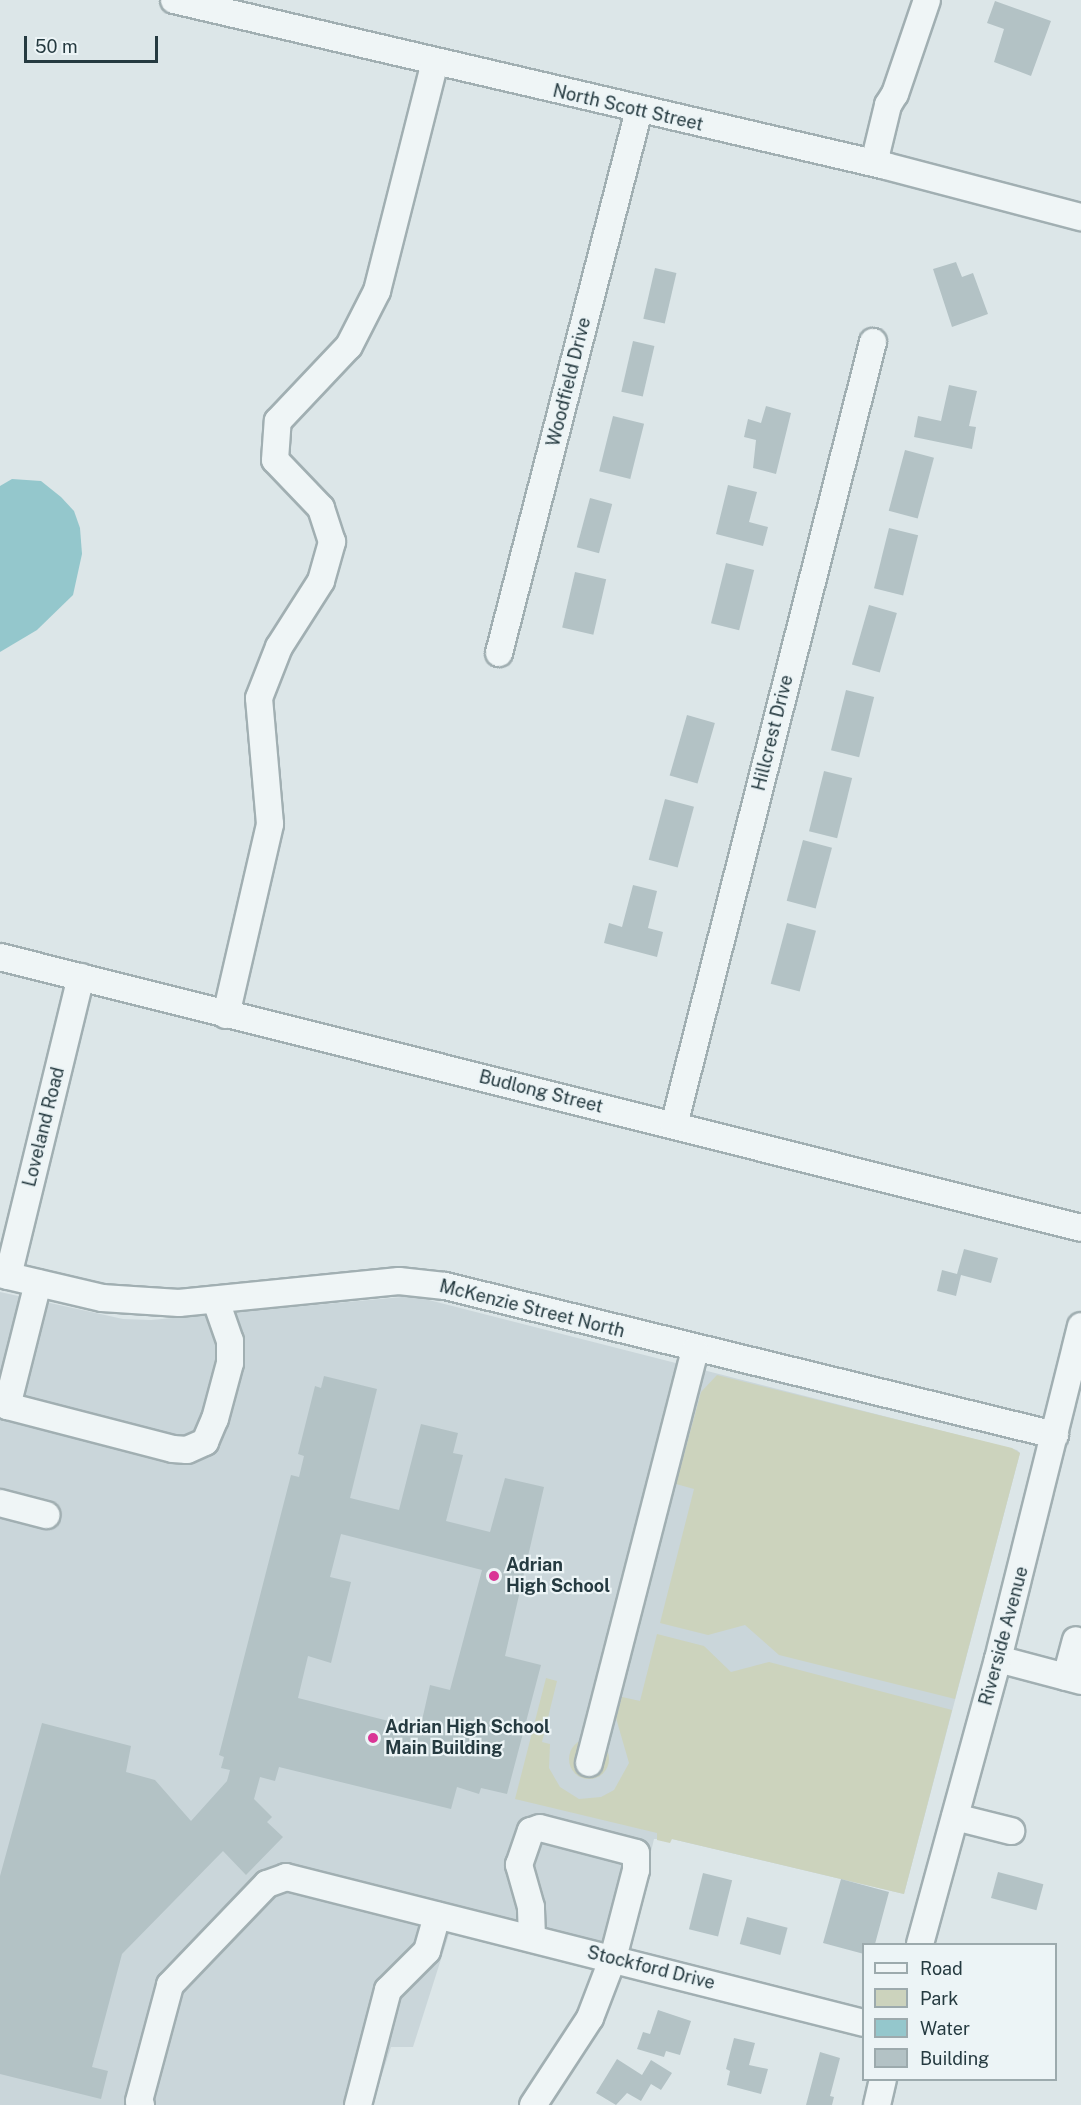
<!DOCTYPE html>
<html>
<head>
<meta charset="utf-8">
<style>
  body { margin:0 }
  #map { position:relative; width:1081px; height:2105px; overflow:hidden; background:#dce6e8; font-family:"Public Sans",sans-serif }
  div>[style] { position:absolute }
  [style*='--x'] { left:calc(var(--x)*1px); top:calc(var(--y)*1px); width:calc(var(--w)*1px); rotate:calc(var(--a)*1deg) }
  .built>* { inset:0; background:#cad6da }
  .green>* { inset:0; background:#ccd3bd }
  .round { border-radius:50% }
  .water>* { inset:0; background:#94c7cc }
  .building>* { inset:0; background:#b3c2c5; transform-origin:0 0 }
  .roads { filter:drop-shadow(2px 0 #a1afb2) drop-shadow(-2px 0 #a1afb2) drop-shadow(0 2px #a1afb2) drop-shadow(0 -2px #a1afb2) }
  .minor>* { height:26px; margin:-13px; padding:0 13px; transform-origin:13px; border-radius:13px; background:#eff5f6 }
  .dots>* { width:16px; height:16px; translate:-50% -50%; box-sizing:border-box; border:3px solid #ecf4f6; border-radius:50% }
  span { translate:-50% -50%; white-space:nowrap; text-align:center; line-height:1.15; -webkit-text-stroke:4.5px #ecf4f6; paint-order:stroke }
  .street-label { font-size:18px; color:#253a40 }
  .poi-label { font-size:18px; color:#253a40; font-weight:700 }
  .left { translate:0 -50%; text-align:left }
  .legend { position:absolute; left:862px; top:1943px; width:195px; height:138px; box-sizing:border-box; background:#ecf4f6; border:2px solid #9caaad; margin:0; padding:8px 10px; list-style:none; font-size:18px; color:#253a40 }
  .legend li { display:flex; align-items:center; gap:12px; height:30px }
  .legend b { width:30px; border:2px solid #9caaad }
  .scale { position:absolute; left:24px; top:36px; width:134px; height:27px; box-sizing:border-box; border:3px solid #253a40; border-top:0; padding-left:8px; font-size:18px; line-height:21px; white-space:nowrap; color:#253a40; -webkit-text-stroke:4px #ecf4f6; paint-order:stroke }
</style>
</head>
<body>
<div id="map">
  <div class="built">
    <div style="clip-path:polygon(0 1292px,123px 1319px,151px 1320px,413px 1296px,1017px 1450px,1020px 1453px,904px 1894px,672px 1839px,654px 1839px,628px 1948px,450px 1931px,413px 2047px,391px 2047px,372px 2105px,0 2105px)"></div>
  </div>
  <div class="green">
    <div style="clip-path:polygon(717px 1375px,1012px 1448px,1020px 1453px,955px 1699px,779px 1655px,745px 1625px,708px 1635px,660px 1623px,694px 1489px,676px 1484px,701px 1392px)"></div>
    <div style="clip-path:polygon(657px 1634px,704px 1646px,731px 1672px,769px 1662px,952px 1710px,904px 1894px,672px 1839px,670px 1843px,657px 1840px,657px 1833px,515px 1799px,546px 1678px,557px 1681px,542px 1742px,550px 1744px,549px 1768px,560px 1787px,579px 1799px,601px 1797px,614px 1790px,629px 1763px,616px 1718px,622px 1697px,640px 1701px)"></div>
    <div class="round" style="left:569px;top:1739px;width:40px;height:40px"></div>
  </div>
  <div class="water">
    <div style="clip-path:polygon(12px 479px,41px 481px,61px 497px,74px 511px,80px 528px,82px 554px,73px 595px,37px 630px,0 652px,0 486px)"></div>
  </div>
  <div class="building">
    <div style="clip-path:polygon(995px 1px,1051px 21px,1031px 76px,994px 62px,1004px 29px,987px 23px)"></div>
    <div style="clip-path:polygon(956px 262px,962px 277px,973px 273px,988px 314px,952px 327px,933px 269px)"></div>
    <div style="left:655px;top:268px;width:22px;height:52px;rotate:13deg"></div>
    <div style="left:633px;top:341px;width:22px;height:52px;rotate:13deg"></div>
    <div style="clip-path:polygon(949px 385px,977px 391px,969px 426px,976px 427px,972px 449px,914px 437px,918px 416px,941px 421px)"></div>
    <div style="clip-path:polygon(766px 406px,791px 413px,776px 474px,753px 468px,756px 440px,744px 437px,748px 419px,761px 423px)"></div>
    <div style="left:613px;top:416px;width:32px;height:57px;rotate:14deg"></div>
    <div style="left:905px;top:450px;width:30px;height:63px;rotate:15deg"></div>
    <div style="clip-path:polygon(728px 485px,757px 492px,749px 522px,768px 527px,763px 546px,716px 534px)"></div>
    <div style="left:590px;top:498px;width:23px;height:51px;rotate:15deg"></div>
    <div style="left:889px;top:528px;width:30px;height:62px;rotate:14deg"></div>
    <div style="left:726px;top:563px;width:29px;height:62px;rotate:14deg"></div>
    <div style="left:575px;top:572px;width:32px;height:57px;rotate:13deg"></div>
    <div style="left:869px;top:605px;width:29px;height:62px;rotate:16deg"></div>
    <div style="left:846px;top:690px;width:29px;height:62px;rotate:14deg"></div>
    <div style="left:687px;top:715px;width:29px;height:63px;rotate:16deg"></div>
    <div style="left:824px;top:771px;width:29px;height:62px;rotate:14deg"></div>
    <div style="left:665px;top:799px;width:30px;height:63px;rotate:15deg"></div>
    <div style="left:803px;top:840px;width:30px;height:63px;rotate:15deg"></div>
    <div style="clip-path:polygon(633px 885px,657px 891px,648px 928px,663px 932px,657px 957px,604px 943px,609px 923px,622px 927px)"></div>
    <div style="left:787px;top:923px;width:30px;height:63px;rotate:15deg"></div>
    <div style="clip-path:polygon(964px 1249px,998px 1258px,991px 1283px,961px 1275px,956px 1296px,937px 1291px,942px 1270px,957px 1274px)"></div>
    <div style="clip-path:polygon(evenodd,324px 1376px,377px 1389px,350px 1498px,399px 1510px,421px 1424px,458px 1433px,453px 1453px,463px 1455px,446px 1521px,490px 1532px,505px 1478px,544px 1487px,505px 1656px,541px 1665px,507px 1794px,481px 1788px,479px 1794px,457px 1787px,451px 1809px,279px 1767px,275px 1781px,260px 1777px,254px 1799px,272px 1817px,267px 1822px,283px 1837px,246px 1875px,223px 1851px,122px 1954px,92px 2067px,108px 2071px,101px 2099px,0 2074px,0 1876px,42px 1723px,131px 1746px,126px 1772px,155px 1780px,191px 1821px,227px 1781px,230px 1770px,221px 1768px,224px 1757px,219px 1755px,291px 1475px,299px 1477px,304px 1456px,298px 1454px,315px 1386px,321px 1388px,324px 1376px,341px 1534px,482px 1570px,450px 1690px,430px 1685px,420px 1729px,298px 1698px,308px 1656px,331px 1663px,351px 1582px,330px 1577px,341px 1534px)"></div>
    <div style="left:998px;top:1872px;width:47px;height:27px;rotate:15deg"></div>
    <div style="left:703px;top:1873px;width:30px;height:58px;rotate:14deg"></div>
    <div style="clip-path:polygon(841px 1879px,889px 1892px,875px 1944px,864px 1944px,864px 1954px,823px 1943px)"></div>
    <div style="left:747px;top:1917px;width:42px;height:28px;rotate:15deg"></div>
    <div style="clip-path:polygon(658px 2010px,691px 2021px,680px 2055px,666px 2051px,664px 2057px,637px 2049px,643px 2032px,650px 2034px)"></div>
    <div style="clip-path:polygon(734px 2038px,755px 2043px,749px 2065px,768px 2069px,761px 2094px,727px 2085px,730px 2071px,726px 2069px)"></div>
    <div style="clip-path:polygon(820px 2052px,840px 2058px,830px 2096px,834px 2097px,832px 2105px,806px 2105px)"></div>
    <div style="clip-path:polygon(617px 2059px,642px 2075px,651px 2060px,672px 2073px,661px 2090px,651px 2084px,641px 2101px,627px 2093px,616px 2105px,596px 2093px)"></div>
  </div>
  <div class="roads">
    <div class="minor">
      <div style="--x:174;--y:0;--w:731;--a:13.12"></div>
      <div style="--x:886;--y:166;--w:202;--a:14.7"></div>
      <div style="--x:874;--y:163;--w:60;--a:-76.4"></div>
      <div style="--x:888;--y:105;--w:13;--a:-58"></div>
      <div style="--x:895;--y:94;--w:99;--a:-71.2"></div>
      <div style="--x:499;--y:653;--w:561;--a:-75.54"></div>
      <div style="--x:0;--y:957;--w:1114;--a:14.07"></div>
      <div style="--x:226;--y:1015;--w:196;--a:-77"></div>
      <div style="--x:270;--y:824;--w:126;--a:-95"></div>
      <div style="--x:259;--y:698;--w:55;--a:-68.6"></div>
      <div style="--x:279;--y:647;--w:78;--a:-57.5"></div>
      <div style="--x:321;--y:581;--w:41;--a:-74.2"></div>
      <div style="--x:332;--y:542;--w:36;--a:-108"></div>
      <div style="--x:321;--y:508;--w:66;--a:-133.8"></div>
      <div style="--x:275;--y:460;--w:39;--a:-86"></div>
      <div style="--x:278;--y:421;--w:103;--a:-46.6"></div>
      <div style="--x:349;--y:346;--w:62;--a:-63"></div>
      <div style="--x:377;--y:291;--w:236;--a:-75.8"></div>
      <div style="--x:674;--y:1125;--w:808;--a:-75.74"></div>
      <div style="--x:0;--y:1274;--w:105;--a:13.2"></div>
      <div style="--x:102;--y:1298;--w:77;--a:3.7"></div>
      <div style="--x:179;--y:1303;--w:221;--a:-5.7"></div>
      <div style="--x:399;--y:1281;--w:46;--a:6.2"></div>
      <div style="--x:445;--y:1286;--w:628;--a:13.73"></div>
      <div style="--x:8;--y:1276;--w:308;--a:-76.3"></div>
      <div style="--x:38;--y:1283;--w:127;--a:104.1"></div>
      <div style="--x:7;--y:1406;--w:171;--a:14.5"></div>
      <div style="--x:173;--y:1449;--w:14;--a:4"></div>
      <div style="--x:187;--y:1450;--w:20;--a:-24"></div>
      <div style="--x:205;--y:1442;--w:25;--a:-67"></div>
      <div style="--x:215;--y:1419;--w:58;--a:-75"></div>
      <div style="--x:230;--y:1363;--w:22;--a:-90"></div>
      <div style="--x:230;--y:1341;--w:42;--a:-109.3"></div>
      <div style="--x:0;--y:1503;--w:48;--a:14.6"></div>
      <div style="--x:998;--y:1659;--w:86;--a:14.8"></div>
      <div style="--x:1066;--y:1677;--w:38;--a:-75"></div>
      <div style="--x:589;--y:1763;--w:426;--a:-75.6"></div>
      <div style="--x:955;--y:1817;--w:58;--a:14"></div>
      <div style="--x:532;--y:1938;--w:31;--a:-92"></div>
      <div style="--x:531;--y:1907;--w:44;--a:-105.9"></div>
      <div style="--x:519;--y:1865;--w:36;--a:-71"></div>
      <div style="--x:531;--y:1831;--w:9;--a:-18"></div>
      <div style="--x:540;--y:1828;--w:99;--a:14.6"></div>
      <div style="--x:636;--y:1853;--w:17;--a:90"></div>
      <div style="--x:636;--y:1870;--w:91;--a:104.6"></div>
      <div style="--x:613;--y:1958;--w:64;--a:111"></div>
      <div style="--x:590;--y:2018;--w:104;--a:123.2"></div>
      <div style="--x:920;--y:1944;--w:295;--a:-74.7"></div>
      <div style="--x:998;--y:1659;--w:343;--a:-76"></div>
      <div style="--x:141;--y:2105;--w:4;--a:-117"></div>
      <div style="--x:139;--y:2101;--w:120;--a:-75"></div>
      <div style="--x:170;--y:1985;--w:140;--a:-46.2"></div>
      <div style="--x:267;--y:1884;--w:20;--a:-20"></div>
      <div style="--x:286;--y:1877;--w:596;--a:14.18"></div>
      <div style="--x:358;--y:2105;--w:119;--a:-75.4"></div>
      <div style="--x:388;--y:1990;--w:55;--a:-45"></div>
      <div style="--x:427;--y:1951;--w:37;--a:-74"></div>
      <div style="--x:877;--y:2105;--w:26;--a:-77"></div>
    </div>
  </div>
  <div class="dots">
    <div style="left:494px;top:1576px;background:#da3596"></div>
    <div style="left:373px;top:1738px;background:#da3596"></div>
  </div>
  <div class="street-label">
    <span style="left:628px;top:108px;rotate:13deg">North Scott Street</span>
    <span style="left:569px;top:382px;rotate:-76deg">Woodfield Drive</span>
    <span style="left:773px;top:733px;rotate:-76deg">Hillcrest Drive</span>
    <span style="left:541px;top:1092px;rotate:14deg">Budlong Street</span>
    <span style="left:44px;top:1127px;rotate:-76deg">Loveland Road</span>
    <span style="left:532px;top:1309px;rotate:14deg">McKenzie Street North</span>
    <span style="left:1004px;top:1636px;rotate:-75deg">Riverside Avenue</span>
    <span style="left:651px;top:1968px;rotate:14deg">Stockford Drive</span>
  </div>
  <div class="poi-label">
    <span class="left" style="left:506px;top:1576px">Adrian<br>High School</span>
    <span class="left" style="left:385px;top:1738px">Adrian High School<br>Main Building</span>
  </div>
  <ul class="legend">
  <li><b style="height:8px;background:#eff5f6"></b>Road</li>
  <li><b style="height:16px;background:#ccd3bd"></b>Park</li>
  <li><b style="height:16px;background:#94c7cc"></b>Water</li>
  <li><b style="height:16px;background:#b3c2c5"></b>Building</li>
  </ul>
  <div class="scale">50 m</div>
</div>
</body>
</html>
